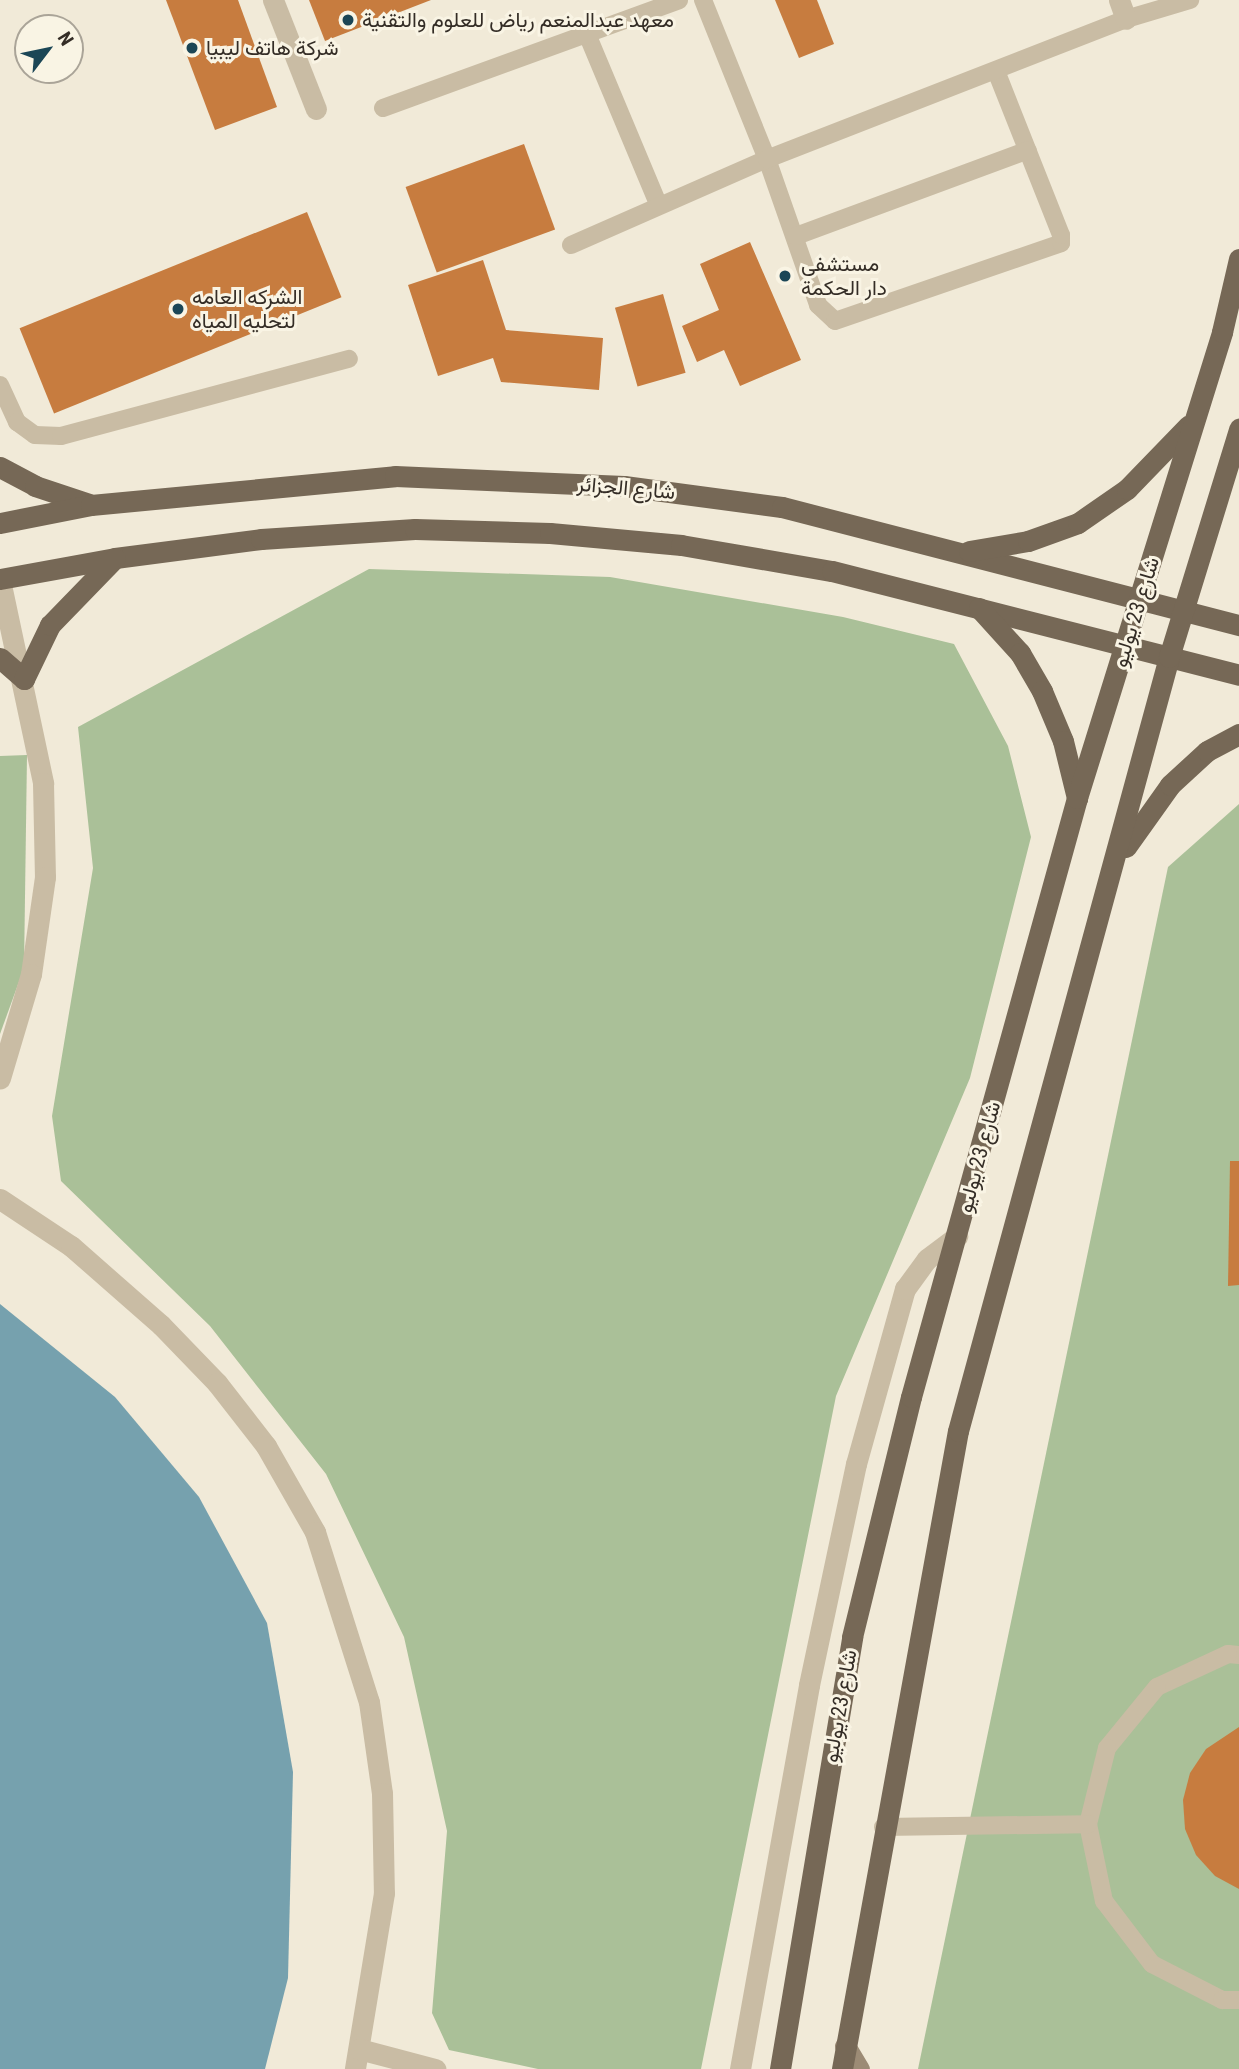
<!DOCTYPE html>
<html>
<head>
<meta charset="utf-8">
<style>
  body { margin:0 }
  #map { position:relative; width:1239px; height:2069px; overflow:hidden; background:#f1ead8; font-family:"Roboto Condensed",Vazirmatn,sans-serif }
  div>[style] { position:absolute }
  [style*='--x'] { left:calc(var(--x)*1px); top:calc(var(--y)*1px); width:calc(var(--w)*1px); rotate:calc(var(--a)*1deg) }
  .green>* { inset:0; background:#aac098 }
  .water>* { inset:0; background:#76a1ae }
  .building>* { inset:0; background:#c77c3f; transform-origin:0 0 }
  .lane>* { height:18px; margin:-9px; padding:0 9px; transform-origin:9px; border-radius:9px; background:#c9bca4 }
  .street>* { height:21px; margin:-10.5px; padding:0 10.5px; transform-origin:10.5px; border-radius:10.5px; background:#c9bca4 }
  .secondary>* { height:21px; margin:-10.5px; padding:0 10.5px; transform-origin:10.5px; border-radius:10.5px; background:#9c8b75 }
  .primary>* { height:21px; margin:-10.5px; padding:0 10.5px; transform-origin:10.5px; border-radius:10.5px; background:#766856 }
  .dots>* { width:19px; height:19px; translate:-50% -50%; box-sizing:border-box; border:4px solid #f9f4e4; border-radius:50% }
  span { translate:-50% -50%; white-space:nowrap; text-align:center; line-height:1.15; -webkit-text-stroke:6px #f9f4e4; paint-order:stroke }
  .poi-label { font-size:21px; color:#342d26 }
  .left { translate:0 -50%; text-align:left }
  .street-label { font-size:21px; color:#342d26 }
  .north { position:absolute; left:14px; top:14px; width:70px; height:70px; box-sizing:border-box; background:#f9f4e4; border:2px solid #aaa498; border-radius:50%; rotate:58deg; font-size:19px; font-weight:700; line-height:28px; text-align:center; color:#342d26 }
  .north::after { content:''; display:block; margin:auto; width:24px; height:32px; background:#1b4656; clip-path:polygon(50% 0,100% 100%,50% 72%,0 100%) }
</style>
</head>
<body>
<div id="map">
  <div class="green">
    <div style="clip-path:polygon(369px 569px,610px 577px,843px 617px,954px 644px,1008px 746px,1031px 837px,970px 1078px,836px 1396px,701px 2069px,538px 2069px,449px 2050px,432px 2013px,447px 1831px,404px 1637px,326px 1474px,210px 1326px,61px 1181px,52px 1116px,93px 868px,78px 727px)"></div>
    <div style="clip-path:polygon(27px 755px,24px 968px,0 1034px,0 756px)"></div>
    <div style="clip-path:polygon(1239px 804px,1239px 2069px,918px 2069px,1168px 867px)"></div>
  </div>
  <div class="water">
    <div style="clip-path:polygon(0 1304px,115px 1397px,199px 1497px,267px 1623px,293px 1772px,288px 1978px,265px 2069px,0 2069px)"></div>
  </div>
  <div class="building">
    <div style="clip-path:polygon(166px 0,238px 0,277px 107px,215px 130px)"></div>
    <div style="clip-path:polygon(309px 0,431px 0,325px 41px)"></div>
    <div style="clip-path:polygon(775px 0,817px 0,834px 44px,799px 58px)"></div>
    <div style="left:524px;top:144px;width:91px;height:126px;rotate:70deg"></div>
    <div style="left:307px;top:212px;width:92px;height:310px;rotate:68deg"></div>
    <div style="clip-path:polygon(750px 242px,801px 360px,740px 386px,724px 350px,697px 362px,682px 326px,719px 310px,700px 264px)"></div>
    <div style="clip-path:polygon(483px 260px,506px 330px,603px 338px,599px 390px,501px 382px,493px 358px,438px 376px,408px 285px)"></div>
    <div style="left:663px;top:294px;width:82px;height:50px;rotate:74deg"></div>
    <div style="clip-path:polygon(1230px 1161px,1239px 1161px,1239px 1285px,1228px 1286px)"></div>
    <div style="clip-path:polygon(1239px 1727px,1239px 1889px,1215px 1876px,1196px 1855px,1185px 1829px,1183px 1800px,1190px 1773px,1206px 1749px)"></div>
  </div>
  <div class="lane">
    <div style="--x:703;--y:0;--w:171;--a:68.1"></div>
    <div style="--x:767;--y:159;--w:155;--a:70.7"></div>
    <div style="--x:818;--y:305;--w:23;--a:43"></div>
    <div style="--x:835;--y:321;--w:239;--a:-19"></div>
    <div style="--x:1061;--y:243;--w:8;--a:-90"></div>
    <div style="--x:1061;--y:235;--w:176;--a:-111.6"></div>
    <div style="--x:587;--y:34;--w:186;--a:67.3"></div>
    <div style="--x:383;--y:108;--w:315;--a:-20"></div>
    <div style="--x:796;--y:236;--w:247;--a:-20.3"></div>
    <div style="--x:571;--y:245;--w:214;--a:-23.7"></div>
    <div style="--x:767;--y:159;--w:385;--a:-21.3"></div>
    <div style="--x:1126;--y:19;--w:67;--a:-16.5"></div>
    <div style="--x:0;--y:385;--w:41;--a:65.3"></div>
    <div style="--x:17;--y:422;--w:22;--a:36"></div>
    <div style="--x:35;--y:435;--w:26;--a:2"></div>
    <div style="--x:61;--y:436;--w:298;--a:-15"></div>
    <div style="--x:1239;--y:1655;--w:11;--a:-175"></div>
    <div style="--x:1228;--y:1654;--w:78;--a:155.1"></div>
    <div style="--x:1157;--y:1687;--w:79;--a:129.3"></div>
    <div style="--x:1107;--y:1748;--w:78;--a:104"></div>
    <div style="--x:1088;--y:1824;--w:79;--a:78.3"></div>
    <div style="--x:1104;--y:1901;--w:79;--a:52.7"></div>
    <div style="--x:1152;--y:1964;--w:79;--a:27.2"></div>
    <div style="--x:1222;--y:2000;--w:17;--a:0"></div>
    <div style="--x:883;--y:1827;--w:205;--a:-0.8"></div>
  </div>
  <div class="street">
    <div style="--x:273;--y:0;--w:117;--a:68.5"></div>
    <div style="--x:1119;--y:0;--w:20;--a:70"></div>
    <div style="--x:0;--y:580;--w:208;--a:78"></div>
    <div style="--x:43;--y:783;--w:94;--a:88.8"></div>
    <div style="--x:45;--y:877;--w:98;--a:98.2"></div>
    <div style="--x:31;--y:974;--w:109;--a:106.6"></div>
    <div style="--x:0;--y:1199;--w:85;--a:33.5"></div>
    <div style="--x:71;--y:1246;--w:120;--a:41.3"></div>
    <div style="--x:161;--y:1325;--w:81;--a:46"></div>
    <div style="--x:217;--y:1383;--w:80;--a:52.1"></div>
    <div style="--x:266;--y:1446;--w:99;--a:60.3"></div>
    <div style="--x:315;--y:1532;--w:178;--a:72.4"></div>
    <div style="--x:369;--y:1702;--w:92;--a:81.9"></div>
    <div style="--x:382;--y:1793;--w:100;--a:88.9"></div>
    <div style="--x:384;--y:1893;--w:178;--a:99.4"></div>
    <div style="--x:359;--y:2049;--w:79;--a:14.7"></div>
    <div style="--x:740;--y:2069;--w:390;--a:-79.8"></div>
    <div style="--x:809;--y:1685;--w:226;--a:-78"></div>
    <div style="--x:856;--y:1464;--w:182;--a:-74.4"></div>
    <div style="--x:905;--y:1289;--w:37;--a:-54"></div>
    <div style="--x:927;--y:1259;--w:38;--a:-37"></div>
  </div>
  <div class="secondary">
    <div style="--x:845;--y:2046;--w:27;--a:59"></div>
  </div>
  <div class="primary">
    <div style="--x:0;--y:467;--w:40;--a:28"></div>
    <div style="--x:35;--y:486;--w:57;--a:18.4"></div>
    <div style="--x:0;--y:523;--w:93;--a:-11.2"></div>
    <div style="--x:91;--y:505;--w:305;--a:-5.4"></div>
    <div style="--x:395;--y:476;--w:229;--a:2.5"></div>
    <div style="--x:624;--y:486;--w:159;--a:7.6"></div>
    <div style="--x:782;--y:507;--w:472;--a:14.5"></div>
    <div style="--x:969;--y:551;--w:60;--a:-9.6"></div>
    <div style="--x:1028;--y:541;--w:53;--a:-19.8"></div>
    <div style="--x:1078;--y:523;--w:60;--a:-34.8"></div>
    <div style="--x:1127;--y:489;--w:88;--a:-45.9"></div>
    <div style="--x:0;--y:579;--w:117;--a:-10.3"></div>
    <div style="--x:115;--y:558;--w:147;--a:-7.4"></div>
    <div style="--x:261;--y:539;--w:154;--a:-3.7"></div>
    <div style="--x:415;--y:529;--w:135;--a:1.7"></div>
    <div style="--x:550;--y:533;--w:132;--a:5.2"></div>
    <div style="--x:681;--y:545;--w:153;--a:9.8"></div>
    <div style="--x:832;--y:571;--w:420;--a:14.3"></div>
    <div style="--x:979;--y:608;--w:61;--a:47.7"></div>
    <div style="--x:1020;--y:653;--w:44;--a:59.9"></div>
    <div style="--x:1042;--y:691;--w:54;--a:67.2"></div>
    <div style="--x:1063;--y:741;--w:59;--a:76.2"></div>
    <div style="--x:0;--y:658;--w:32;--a:41"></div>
    <div style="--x:24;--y:679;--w:60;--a:-64.3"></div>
    <div style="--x:50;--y:625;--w:93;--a:-45.9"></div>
    <div style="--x:1126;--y:847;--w:76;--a:-54.6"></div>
    <div style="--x:1170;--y:785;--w:50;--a:-42.6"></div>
    <div style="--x:1207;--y:751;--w:36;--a:-28"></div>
    <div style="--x:780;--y:2069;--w:438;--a:-80.5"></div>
    <div style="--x:852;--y:1637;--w:247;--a:-76.2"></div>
    <div style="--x:911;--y:1397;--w:622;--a:-74.51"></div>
    <div style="--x:1077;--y:798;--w:488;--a:-72.7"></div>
    <div style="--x:1222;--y:332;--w:75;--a:-76.9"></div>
    <div style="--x:842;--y:2069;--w:648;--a:-79.7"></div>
    <div style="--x:958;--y:1431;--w:802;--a:-74.75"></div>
    <div style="--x:1169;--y:657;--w:239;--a:-72.9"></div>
  </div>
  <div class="dots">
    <div style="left:348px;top:20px;background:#1b4656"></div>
    <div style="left:192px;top:48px;background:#1b4656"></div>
    <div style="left:785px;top:276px;background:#1b4656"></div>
    <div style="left:178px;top:309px;background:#1b4656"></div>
  </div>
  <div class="poi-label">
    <span class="left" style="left:362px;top:20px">معهد عبدالمنعم رياض للعلوم والتقنية</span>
    <span class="left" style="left:206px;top:48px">شركة هاتف ليبيا</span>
    <span class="left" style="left:801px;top:276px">مستشفى<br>دار الحكمة</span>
    <span class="left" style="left:192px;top:309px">الشركه العامه<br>لتحليه المياه</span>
  </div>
  <div class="street-label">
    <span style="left:626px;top:488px;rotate:5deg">شارع الجزائر</span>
    <span style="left:1136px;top:612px;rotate:-73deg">شارع 23 يوليو</span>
    <span style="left:979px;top:1157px;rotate:-75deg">شارع 23 يوليو</span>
    <span style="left:840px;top:1706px;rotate:-80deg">شارع 23 يوليو</span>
  </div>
  <div class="north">N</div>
</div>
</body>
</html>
